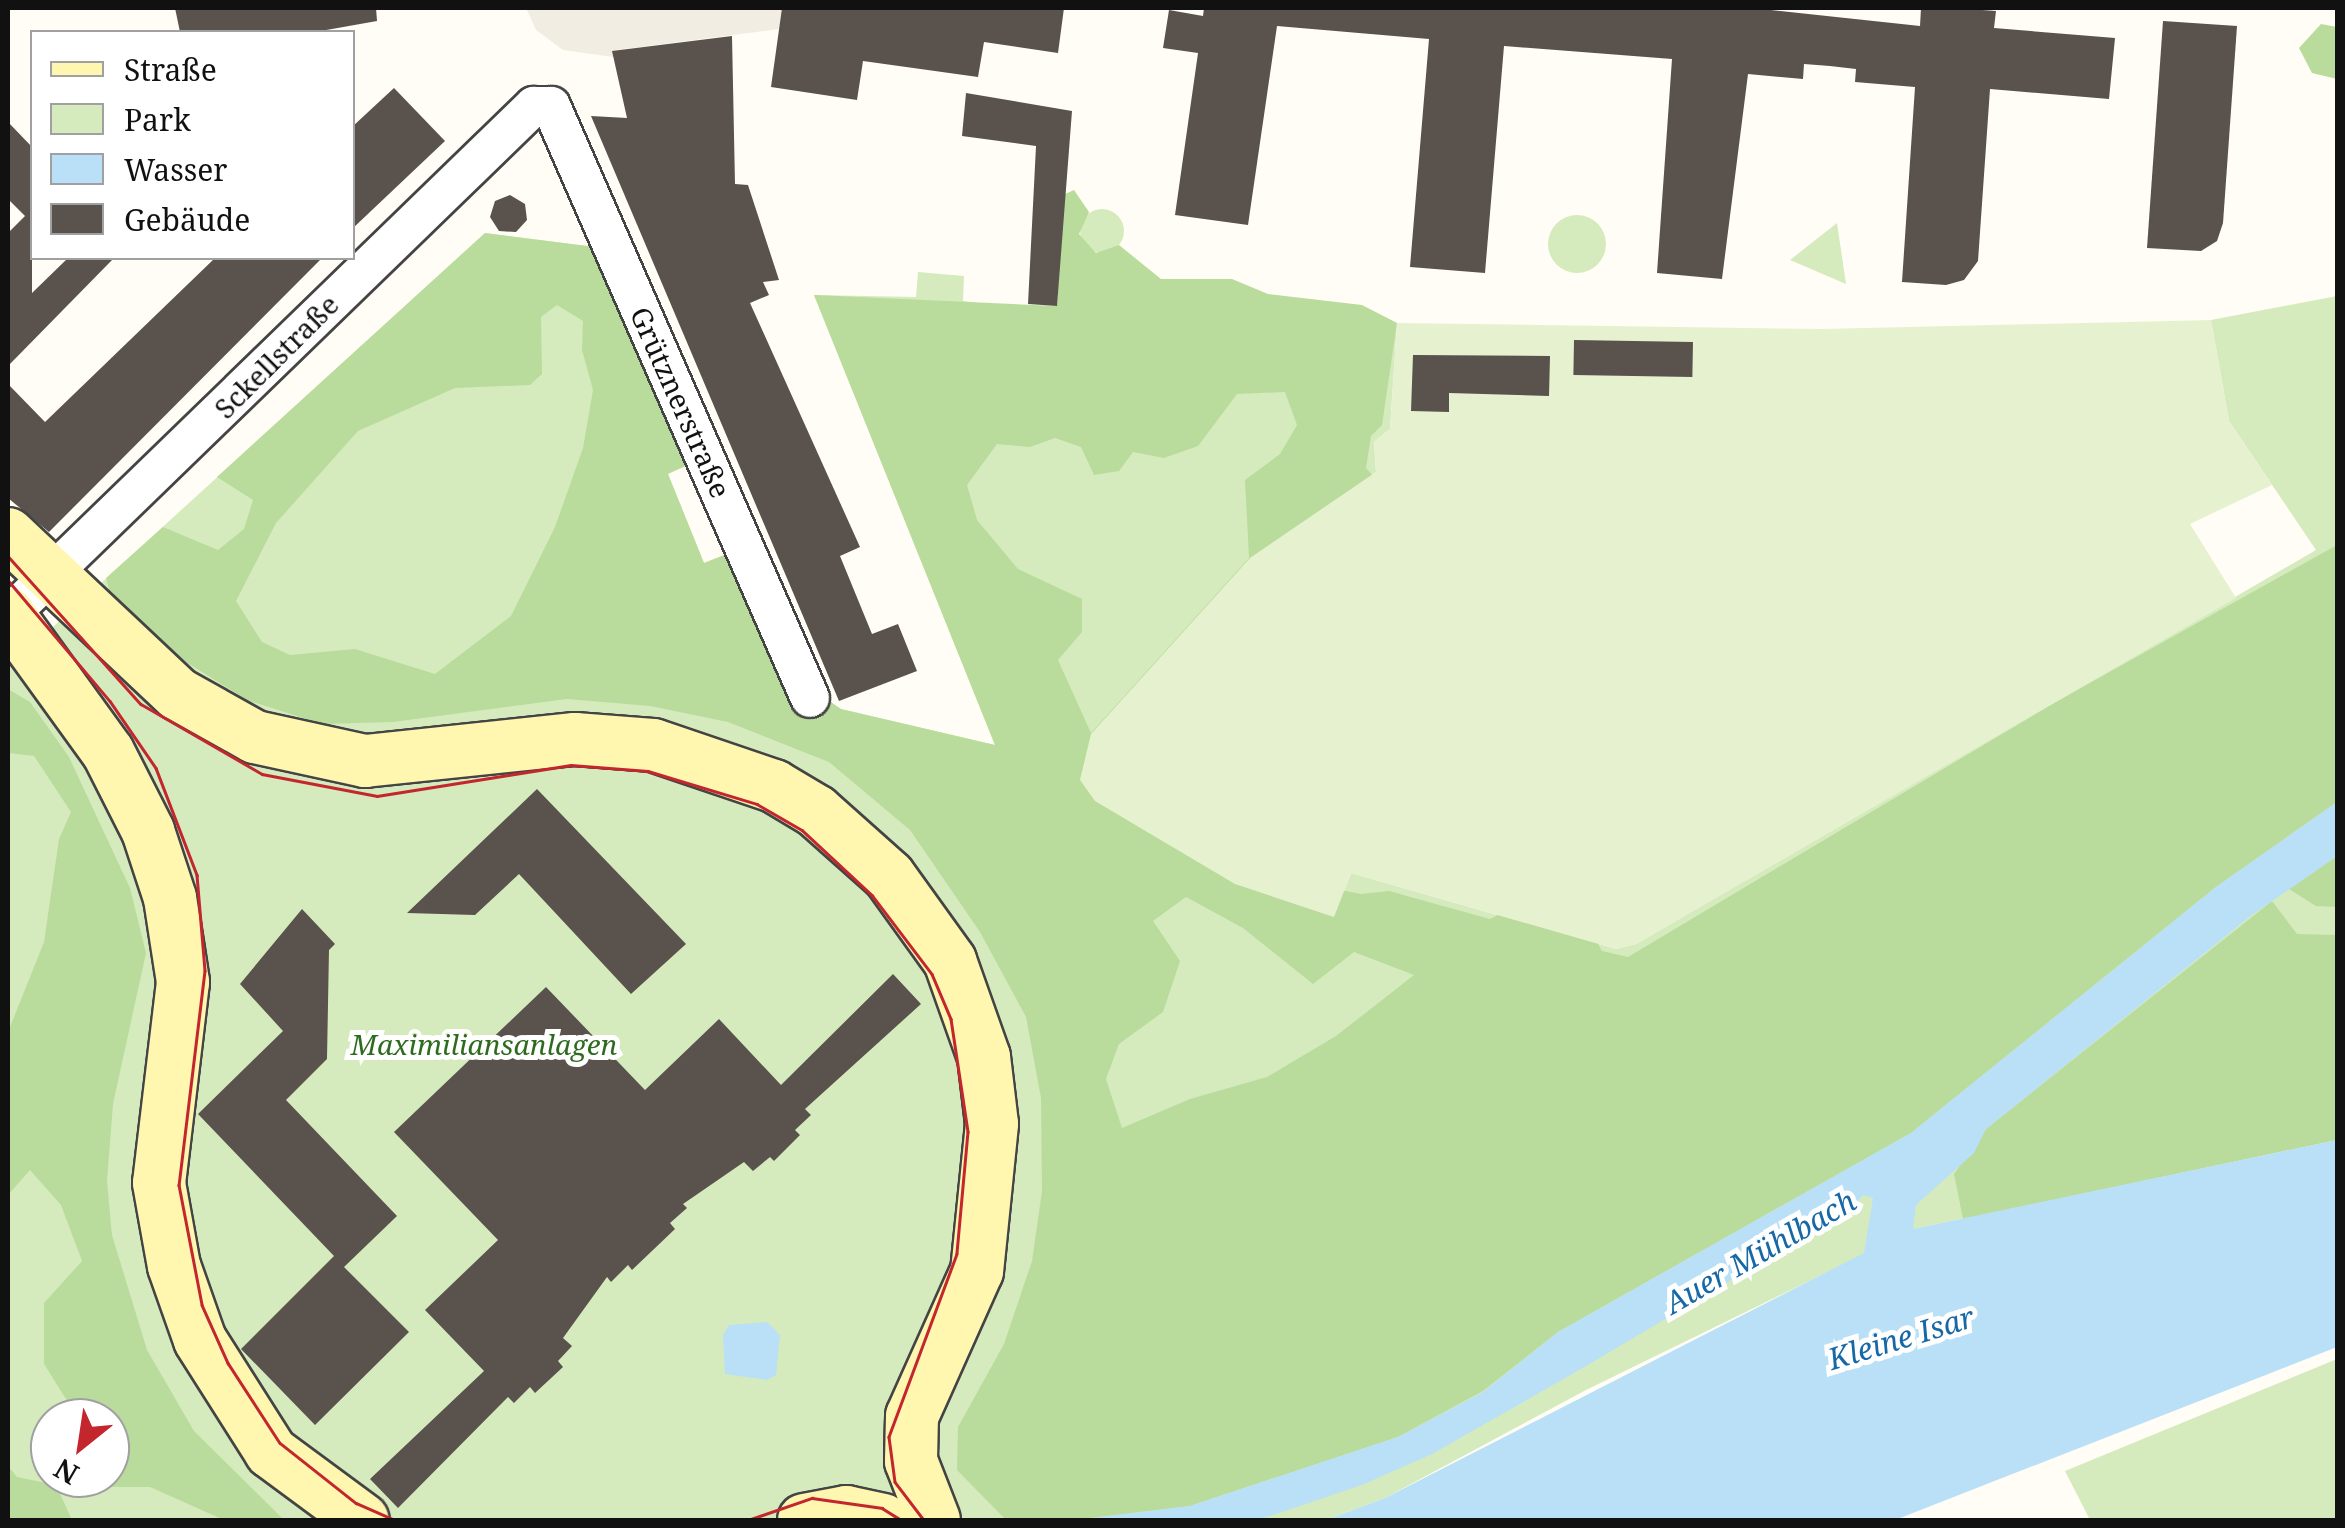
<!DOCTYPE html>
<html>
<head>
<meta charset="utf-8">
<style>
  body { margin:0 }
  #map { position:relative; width:2345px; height:1528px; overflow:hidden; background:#fffdf5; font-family:"Noto Serif",serif }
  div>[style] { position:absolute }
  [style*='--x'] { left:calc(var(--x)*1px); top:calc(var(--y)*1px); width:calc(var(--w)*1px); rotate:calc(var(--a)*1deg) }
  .green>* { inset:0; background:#d5ebbd }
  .round { border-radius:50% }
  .forest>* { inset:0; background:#b9dc9c }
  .pitch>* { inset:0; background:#e6f2cf }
  .plaza>* { inset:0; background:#f1ede2 }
  .water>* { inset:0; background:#b9e0f7 }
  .building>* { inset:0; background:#5a524d; transform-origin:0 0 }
  .roads { filter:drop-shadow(2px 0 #444) drop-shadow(-2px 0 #444) drop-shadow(0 2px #444) drop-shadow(0 -2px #444) }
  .minor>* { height:38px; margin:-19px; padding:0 19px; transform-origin:19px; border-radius:19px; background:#fff }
  .secondary>* { height:52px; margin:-26px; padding:0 26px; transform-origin:26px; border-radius:26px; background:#fff6b0 }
  .tram>* { height:2.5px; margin:-1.25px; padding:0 1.25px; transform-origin:1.25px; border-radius:1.25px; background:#c4262e }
  span { translate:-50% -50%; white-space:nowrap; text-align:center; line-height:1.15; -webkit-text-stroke:10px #fff; paint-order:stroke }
  .street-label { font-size:28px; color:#111 }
  .park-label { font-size:28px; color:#2f6b1f; font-style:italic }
  .water-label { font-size:30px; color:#1768a6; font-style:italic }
  .frame { position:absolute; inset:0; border:10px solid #111; pointer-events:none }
  .legend { position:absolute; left:30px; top:30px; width:325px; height:230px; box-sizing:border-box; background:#fff; border:2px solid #a0a0a0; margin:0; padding:12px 18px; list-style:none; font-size:30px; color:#111 }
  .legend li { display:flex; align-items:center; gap:20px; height:50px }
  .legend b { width:50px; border:2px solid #a0a0a0 }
  .north { position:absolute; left:30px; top:1398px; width:100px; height:100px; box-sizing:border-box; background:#fff; border:2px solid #a0a0a0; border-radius:50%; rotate:210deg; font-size:28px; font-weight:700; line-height:40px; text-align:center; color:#111 }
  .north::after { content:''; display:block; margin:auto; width:35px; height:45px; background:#c4262e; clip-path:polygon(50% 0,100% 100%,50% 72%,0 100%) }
</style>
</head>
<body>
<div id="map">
  <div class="green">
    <div class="round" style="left:1080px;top:209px;width:44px;height:44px"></div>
    <div class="round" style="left:1548px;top:215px;width:58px;height:58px"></div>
    <div style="clip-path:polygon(1837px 223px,1846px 284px,1790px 260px)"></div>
    <div style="clip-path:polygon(evenodd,485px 233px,595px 247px,668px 474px,704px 563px,727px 554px,773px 663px,841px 709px,995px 745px,814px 295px,916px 297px,918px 272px,964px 276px,963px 301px,986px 304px,1397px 323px,1390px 429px,1374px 442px,1376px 472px,1250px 558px,1334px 917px,1351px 873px,1616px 949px,1636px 944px,2316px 550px,2229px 421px,2211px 320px,2337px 296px,2337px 1140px,1918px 1228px,1586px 1390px,1385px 1498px,1326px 1520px,8px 1520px,8px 668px,485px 233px,50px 1418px,110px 1418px,110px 1478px,50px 1478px,50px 1418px)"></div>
    <div style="clip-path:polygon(2337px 1359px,2337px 1520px,2090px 1520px,2065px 1471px)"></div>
  </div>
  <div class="forest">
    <div style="clip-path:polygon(2321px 24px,2337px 27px,2337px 79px,2312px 73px,2299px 48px)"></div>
    <div style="clip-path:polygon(evenodd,1074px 190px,1089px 212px,1079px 234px,1096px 253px,1119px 245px,1161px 279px,1232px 279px,1268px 294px,1362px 305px,1397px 323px,1382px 425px,1371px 436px,1366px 468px,1381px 484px,1284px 879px,1361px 894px,1389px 891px,1490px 919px,1547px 889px,1579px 909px,1602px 951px,1628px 957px,2054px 703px,2337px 545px,2337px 802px,2216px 887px,1911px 1133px,1558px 1332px,1483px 1391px,1398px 1437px,1190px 1506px,1075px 1520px,1006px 1520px,957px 1470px,958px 1427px,1004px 1344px,1032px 1261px,1042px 1191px,1041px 1098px,1026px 1017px,980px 932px,910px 830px,829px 762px,728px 722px,650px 706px,567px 699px,393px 722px,322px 724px,247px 700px,186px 662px,110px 593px,106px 578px,163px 527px,218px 550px,244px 529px,253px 500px,217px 477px,485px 233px,595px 247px,690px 464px,668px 474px,704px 563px,727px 554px,773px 663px,841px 709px,995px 745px,814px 295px,1057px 306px,1063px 195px,1074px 190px,557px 305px,583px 321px,582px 350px,593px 390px,583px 448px,555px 527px,511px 616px,435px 674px,355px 649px,290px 655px,262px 642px,236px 601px,276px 523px,358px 431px,455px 388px,530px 385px,542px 374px,541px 317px,557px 305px,1074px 190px,1285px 392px,1297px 425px,1280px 454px,1245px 480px,1249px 558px,1091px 733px,1058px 660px,1082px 632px,1082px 599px,1018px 569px,977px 520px,967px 485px,997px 444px,1030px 447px,1055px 438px,1081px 447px,1094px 475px,1119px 471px,1133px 452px,1164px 458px,1198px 446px,1237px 394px,1285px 392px,1074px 190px,1186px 897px,1243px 928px,1313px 984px,1354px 952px,1414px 975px,1336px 1036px,1267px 1077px,1190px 1099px,1122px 1128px,1106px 1079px,1119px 1044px,1163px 1012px,1180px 961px,1153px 921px,1186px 897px)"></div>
    <div style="clip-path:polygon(8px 689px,30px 702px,69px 757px,130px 888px,146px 953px,113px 1104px,107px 1181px,112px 1235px,147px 1350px,194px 1431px,284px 1520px,224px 1520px,150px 1487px,105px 1487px,96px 1478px,110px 1478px,110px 1418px,78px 1418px,44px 1364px,44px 1303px,82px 1261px,61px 1205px,30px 1170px,8px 1195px,8px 1032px,44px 942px,59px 839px,71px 812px,34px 756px,8px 753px)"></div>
    <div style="clip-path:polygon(2337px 856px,2337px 907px,2316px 906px,2289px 889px)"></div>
    <div style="clip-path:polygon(2272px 901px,2297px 934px,2337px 935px,2337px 1140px,1963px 1219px,1954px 1174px,1986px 1129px)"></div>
    <div style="clip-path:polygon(8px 1466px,17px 1477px,56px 1485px,72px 1520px,8px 1520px)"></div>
  </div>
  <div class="pitch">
    <div style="clip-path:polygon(2211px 320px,2229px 421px,2272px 485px,2190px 524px,2236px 598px,1636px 944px,1616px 949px,1351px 873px,1334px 917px,1235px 884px,1095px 801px,1080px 780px,1091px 734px,1250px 558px,1376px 472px,1374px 442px,1390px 429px,1397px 323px,1822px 329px)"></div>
  </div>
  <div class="plaza">
    <div style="clip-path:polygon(526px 8px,782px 8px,779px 29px,617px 50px,613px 57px,563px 50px,536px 30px)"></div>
  </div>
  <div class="water">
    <div style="clip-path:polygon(2337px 802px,2337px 856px,2252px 915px,1986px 1129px,1974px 1153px,1916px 1205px,1913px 1229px,2337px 1140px,2337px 1347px,1895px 1520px,1326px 1520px,1385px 1498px,1864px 1253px,1873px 1198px,1863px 1195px,1851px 1209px,1581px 1369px,1432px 1454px,1362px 1485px,1258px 1520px,1075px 1520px,1190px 1506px,1398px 1437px,1483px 1392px,1558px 1332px,1911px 1133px,2216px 887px)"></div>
    <div style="clip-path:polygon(767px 1322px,780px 1335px,776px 1375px,767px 1380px,725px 1374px,723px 1335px,729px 1325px)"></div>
  </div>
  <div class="building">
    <div style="clip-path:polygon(175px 8px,376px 8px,377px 21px,315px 32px,180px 32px)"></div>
    <div style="clip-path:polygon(782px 8px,1064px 8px,1058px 53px,984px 42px,978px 77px,863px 61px,857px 100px,771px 87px)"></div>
    <div style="clip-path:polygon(1204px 8px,1753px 8px,1920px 26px,1921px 8px,1955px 8px,1996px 11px,1994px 28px,2115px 38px,2109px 99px,1990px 89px,1978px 261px,1964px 280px,1946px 285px,1902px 282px,1915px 87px,1855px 82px,1856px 69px,1830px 66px,1804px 64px,1803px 79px,1748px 74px,1722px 279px,1657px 273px,1672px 59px,1504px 46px,1485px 273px,1410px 267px,1429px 39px,1277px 26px,1248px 225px,1175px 215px,1198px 53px,1163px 48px,1169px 10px,1203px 16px)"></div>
    <div style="clip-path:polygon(2163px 21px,2237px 26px,2223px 223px,2217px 241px,2201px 251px,2147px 248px)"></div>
    <div style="clip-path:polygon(732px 36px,735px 184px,748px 185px,779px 280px,763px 282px,769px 295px,750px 303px,860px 547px,840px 556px,872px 634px,898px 624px,917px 671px,839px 701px,591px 116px,627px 118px,612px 51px)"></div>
    <div style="clip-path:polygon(394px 88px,445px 141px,352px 229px,352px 127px)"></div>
    <div style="clip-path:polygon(966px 93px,1072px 111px,1057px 306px,1028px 304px,1036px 146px,962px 136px)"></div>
    <div style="clip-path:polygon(8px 122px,32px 147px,32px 293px,68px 258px,114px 258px,8px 366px,8px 233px,25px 216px,8px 199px)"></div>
    <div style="clip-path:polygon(510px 195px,525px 204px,527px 220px,516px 232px,499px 231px,490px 217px,495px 201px)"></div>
    <div style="clip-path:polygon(215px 258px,322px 258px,49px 532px,8px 498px,8px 384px,45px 422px)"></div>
    <div style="left:1574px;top:340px;width:119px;height:35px;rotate:1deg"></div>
    <div style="clip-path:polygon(1413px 355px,1550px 356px,1549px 396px,1449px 393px,1449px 412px,1411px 411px)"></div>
    <div style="clip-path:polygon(537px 789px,686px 944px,631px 994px,519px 874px,475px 915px,407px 913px)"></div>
    <div style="clip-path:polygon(302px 909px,335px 944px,329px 950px,327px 1059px,286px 1100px,397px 1216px,344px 1267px,409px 1332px,315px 1425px,241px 1349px,334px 1256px,198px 1114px,283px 1031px,240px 984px)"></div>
    <div style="clip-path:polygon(893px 974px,921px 1004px,805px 1109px,811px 1115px,795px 1130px,800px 1135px,774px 1161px,770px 1157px,753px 1171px,744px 1162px,683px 1204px,687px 1208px,670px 1223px,675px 1229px,632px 1270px,628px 1265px,611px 1282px,607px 1277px,563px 1338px,572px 1346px,558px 1361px,563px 1367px,535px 1393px,530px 1387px,514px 1403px,508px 1397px,398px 1508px,370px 1479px,484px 1371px,425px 1310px,498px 1240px,394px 1132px,546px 987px,645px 1090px,719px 1019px,781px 1085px)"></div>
  </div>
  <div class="roads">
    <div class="minor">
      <div style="--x:8;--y:616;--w:733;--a:-44.12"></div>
      <div style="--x:534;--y:106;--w:17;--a:0"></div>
      <div style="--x:551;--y:106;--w:646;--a:66.37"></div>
    </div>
    <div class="secondary">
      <div style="--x:8;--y:534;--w:233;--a:43.3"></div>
      <div style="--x:178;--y:694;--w:88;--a:29.2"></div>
      <div style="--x:255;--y:737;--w:113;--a:12.3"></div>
      <div style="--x:365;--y:761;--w:211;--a:-6"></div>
      <div style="--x:575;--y:739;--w:78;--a:4.4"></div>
      <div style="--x:653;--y:745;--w:128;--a:18.7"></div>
      <div style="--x:774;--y:786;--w:49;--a:30.8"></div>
      <div style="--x:816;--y:811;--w:98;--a:41.7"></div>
      <div style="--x:889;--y:876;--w:105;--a:54.3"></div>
      <div style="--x:950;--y:961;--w:102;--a:70.5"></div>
      <div style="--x:984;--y:1057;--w:67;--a:83.2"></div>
      <div style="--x:992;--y:1124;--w:148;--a:95.8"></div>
      <div style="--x:977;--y:1271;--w:159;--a:114.1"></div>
      <div style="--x:912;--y:1416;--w:45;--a:91.3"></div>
      <div style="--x:911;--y:1461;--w:63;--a:68.7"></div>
      <div style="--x:8;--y:614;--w:170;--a:54.1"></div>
      <div style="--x:108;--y:752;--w:89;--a:63.1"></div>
      <div style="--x:148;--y:831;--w:71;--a:71.8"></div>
      <div style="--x:170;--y:898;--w:85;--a:81.2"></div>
      <div style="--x:183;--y:982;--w:202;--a:96.8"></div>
      <div style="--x:159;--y:1183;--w:84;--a:79.8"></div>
      <div style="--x:174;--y:1266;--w:78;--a:70.6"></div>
      <div style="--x:200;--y:1340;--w:133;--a:57.6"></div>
      <div style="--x:271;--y:1452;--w:114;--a:36.5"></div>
      <div style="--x:804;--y:1520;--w:43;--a:-10.8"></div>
      <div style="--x:846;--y:1512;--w:38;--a:12"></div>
    </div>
  </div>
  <div class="tram">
    <div style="--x:8;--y:556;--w:199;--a:48.1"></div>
    <div style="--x:141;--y:704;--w:140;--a:30"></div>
    <div style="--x:262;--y:774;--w:117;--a:10.8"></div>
    <div style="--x:377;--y:796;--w:196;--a:-9.1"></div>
    <div style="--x:571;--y:765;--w:77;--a:4.5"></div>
    <div style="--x:648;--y:771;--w:114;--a:16.8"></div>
    <div style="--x:757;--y:804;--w:52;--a:30"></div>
    <div style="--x:802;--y:830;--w:96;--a:42.9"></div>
    <div style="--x:872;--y:895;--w:99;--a:52.8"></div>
    <div style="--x:932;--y:974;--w:49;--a:67.1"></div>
    <div style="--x:951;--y:1019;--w:114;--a:81.4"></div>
    <div style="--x:968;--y:1132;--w:122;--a:95.2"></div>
    <div style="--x:957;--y:1254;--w:195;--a:110.4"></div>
    <div style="--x:889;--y:1437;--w:45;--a:82.4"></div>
    <div style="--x:895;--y:1482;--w:48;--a:52.7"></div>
    <div style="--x:8;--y:580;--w:158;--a:49.9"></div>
    <div style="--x:110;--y:701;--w:81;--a:55.5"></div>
    <div style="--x:156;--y:768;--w:115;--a:69"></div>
    <div style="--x:197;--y:875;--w:96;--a:85.2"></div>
    <div style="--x:205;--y:971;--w:216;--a:96.9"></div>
    <div style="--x:179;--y:1185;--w:122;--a:79.1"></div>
    <div style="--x:202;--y:1305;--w:64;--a:65.9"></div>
    <div style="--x:228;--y:1363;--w:95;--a:57"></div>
    <div style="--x:280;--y:1443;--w:97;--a:38.3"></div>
    <div style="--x:356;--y:1503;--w:43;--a:23.6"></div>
    <div style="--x:748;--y:1520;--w:68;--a:-19"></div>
    <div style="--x:812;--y:1498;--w:71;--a:8.1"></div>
    <div style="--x:882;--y:1508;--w:22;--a:32"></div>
  </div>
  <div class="street-label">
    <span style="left:276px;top:356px;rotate:-45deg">Sckellstraße</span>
    <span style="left:681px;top:402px;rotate:66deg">Grütznerstraße</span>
  </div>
  <div class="park-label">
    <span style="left:484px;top:1044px">Maximiliansanlagen</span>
  </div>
  <div class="water-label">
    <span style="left:1760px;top:1252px;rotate:-30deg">Auer Mühlbach</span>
    <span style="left:1901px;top:1338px;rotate:-17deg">Kleine Isar</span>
  </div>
  <div class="frame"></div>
  <ul class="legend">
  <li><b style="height:12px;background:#fff6b0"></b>Straße</li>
  <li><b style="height:28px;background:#d5ebbd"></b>Park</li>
  <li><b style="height:28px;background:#b9e0f7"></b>Wasser</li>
  <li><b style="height:28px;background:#5a524d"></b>Gebäude</li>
  </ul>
  <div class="north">N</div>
</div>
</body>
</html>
